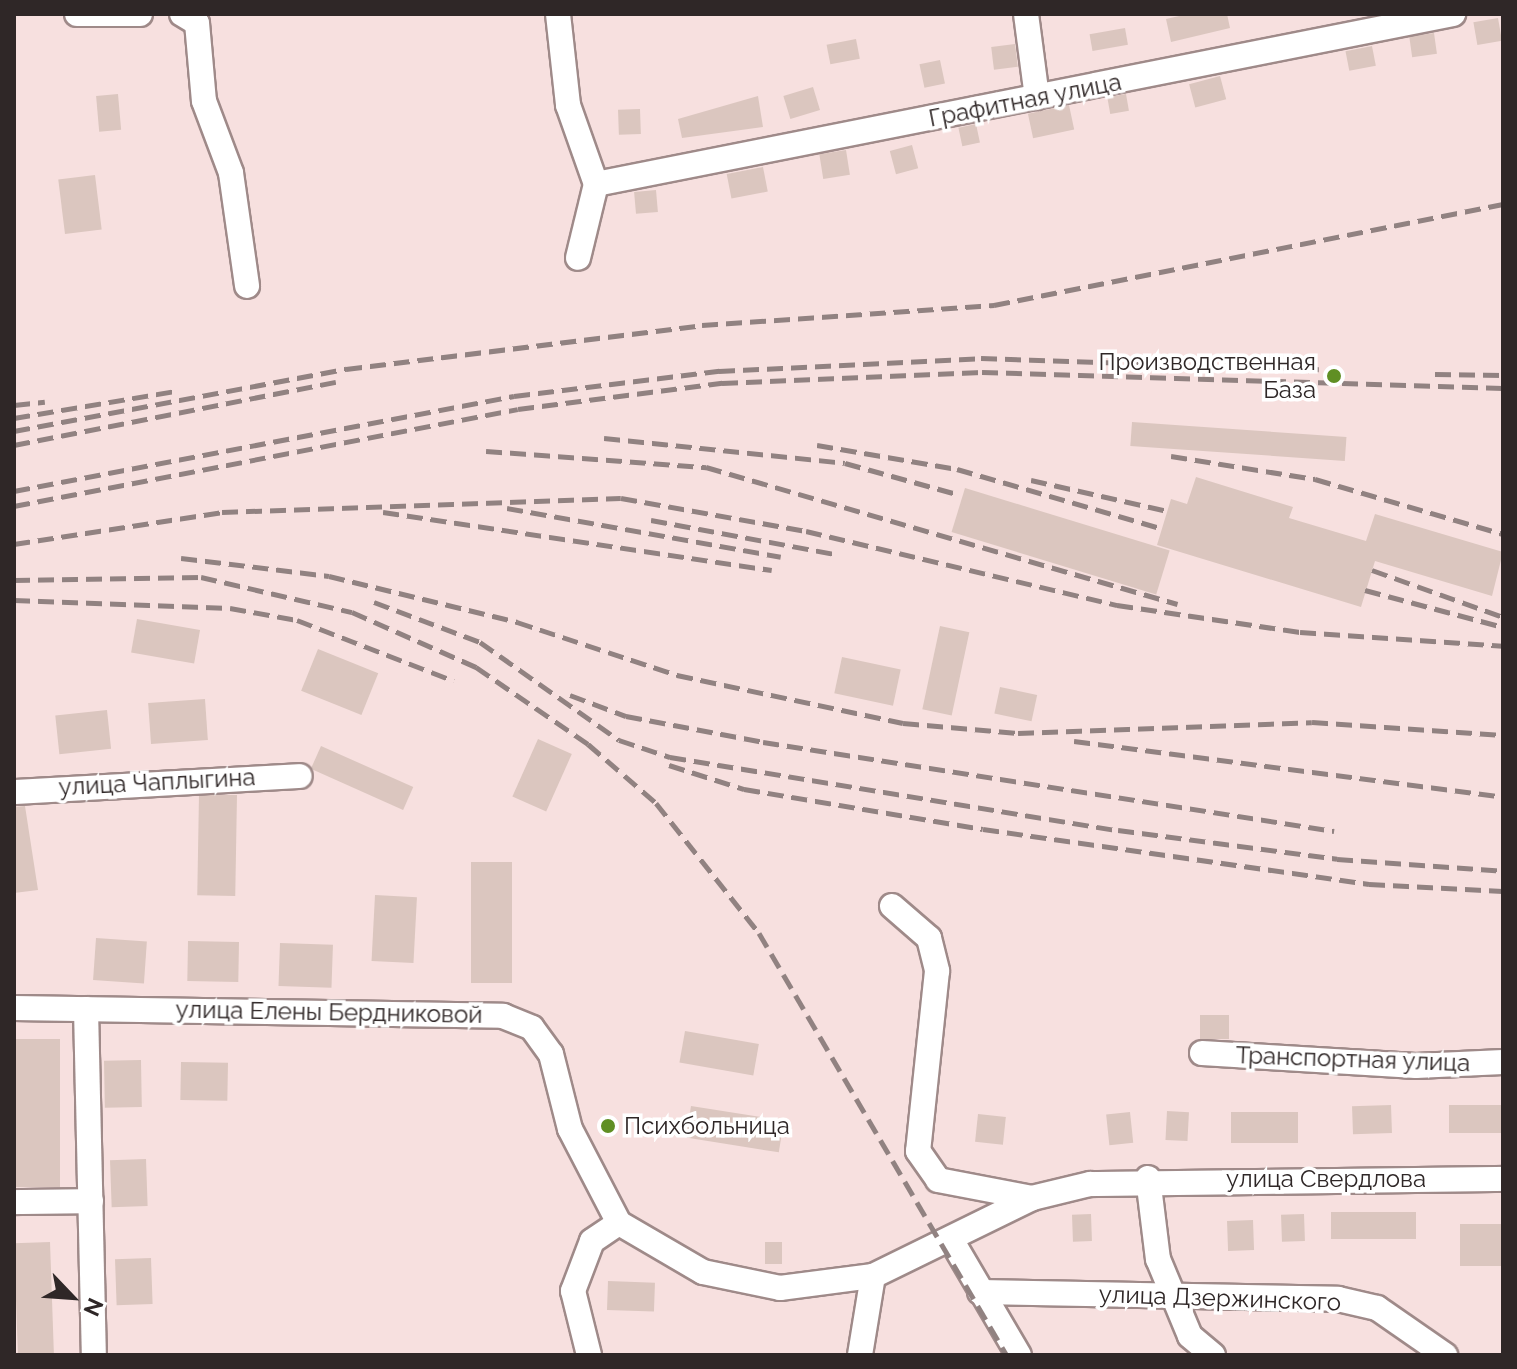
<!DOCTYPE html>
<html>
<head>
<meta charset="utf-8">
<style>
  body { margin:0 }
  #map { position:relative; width:1517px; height:1369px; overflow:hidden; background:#f7e0df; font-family:Raleway,sans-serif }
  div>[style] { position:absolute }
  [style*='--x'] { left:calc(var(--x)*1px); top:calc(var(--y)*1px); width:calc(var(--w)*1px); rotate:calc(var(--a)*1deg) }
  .building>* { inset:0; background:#dbc6bf; transform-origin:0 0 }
  .roads { filter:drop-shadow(2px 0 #9f8a89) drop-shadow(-2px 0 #9f8a89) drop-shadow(0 2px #9f8a89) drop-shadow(0 -2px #9f8a89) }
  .minor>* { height:24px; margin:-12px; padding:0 12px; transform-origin:12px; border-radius:12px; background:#fff }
  .rail>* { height:5px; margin-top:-2.5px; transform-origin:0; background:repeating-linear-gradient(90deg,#918281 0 16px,transparent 0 24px) }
  .dots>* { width:22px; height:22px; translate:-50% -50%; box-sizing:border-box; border:4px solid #fff; border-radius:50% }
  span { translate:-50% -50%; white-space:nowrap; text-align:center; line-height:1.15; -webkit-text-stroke:7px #fff; paint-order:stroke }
  .street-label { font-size:24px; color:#2f2727 }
  .poi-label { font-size:24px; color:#2f2727 }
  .right { translate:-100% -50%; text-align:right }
  .left { translate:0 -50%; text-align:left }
  .frame { position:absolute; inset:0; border:16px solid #2f2727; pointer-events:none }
  .north { position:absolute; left:32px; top:1257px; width:80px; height:80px; -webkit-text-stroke:6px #fff; paint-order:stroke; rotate:115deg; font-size:22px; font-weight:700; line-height:32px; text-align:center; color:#2f2727 }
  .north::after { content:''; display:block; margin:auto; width:28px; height:36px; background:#2f2727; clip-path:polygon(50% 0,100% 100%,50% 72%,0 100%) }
</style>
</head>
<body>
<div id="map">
  <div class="building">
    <div style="clip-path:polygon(1188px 14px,1227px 14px,1230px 28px,1171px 42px,1166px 19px)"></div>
    <div style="left:1498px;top:18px;width:23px;height:25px;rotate:80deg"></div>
    <div style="left:1125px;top:28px;width:17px;height:36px;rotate:80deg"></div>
    <div style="left:1434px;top:33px;width:21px;height:25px;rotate:82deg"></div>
    <div style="left:856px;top:39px;width:20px;height:30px;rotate:79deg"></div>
    <div style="left:1015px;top:44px;width:23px;height:24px;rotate:83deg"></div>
    <div style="left:1372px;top:46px;width:20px;height:27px;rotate:79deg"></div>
    <div style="left:940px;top:60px;width:24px;height:21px;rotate:78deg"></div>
    <div style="left:1220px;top:76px;width:24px;height:32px;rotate:75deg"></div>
    <div style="left:813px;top:87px;width:24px;height:31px;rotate:73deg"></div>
    <div style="left:118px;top:94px;width:36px;height:22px;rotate:85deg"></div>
    <div style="left:1126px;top:94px;width:17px;height:19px;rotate:80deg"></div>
    <div style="clip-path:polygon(758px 96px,763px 127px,682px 138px,678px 119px)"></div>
    <div style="left:1069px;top:105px;width:25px;height:42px;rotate:78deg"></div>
    <div style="left:640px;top:109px;width:25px;height:22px;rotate:88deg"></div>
    <div style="left:976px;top:124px;width:19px;height:18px;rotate:78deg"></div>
    <div style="left:912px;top:145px;width:24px;height:23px;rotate:75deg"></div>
    <div style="left:846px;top:150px;width:25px;height:27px;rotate:81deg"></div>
    <div style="left:763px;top:167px;width:25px;height:37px;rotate:79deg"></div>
    <div style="left:95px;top:175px;width:55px;height:37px;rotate:83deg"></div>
    <div style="left:656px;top:190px;width:22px;height:22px;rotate:85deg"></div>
    <div style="left:1132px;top:422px;width:215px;height:24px;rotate:4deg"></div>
    <div style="clip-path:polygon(1196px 477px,1293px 507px,1289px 518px,1366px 541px,1375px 514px,1503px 552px,1492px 596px,1375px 561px,1361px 607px,1157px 545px,1171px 499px,1187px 504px)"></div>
    <div style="left:965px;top:488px;width:214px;height:46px;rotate:17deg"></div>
    <div style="left:137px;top:619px;width:64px;height:34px;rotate:10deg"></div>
    <div style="left:940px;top:626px;width:30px;height:85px;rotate:12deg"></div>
    <div style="left:318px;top:649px;width:65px;height:45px;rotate:22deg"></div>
    <div style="left:842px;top:657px;width:60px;height:37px;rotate:12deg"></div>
    <div style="left:1000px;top:687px;width:38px;height:27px;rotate:12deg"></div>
    <div style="left:205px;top:699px;width:41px;height:57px;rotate:86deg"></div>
    <div style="left:107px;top:710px;width:39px;height:52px;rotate:84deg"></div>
    <div style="left:538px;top:739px;width:37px;height:63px;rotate:24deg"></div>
    <div style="left:321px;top:746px;width:101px;height:25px;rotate:24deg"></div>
    <div style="left:237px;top:795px;width:101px;height:38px;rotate:91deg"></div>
    <div style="clip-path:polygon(25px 806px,38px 890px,14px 893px,14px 807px)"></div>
    <div style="left:471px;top:862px;width:41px;height:121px"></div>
    <div style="left:375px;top:895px;width:42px;height:66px;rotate:3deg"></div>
    <div style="left:96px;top:938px;width:51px;height:42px;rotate:4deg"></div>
    <div style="left:188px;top:941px;width:51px;height:40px;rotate:1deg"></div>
    <div style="left:280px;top:943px;width:53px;height:43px;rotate:2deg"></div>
    <div style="left:1200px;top:1015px;width:29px;height:24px"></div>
    <div style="left:685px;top:1031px;width:75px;height:32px;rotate:10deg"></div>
    <div style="left:14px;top:1039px;width:46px;height:148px"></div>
    <div style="left:141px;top:1060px;width:47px;height:37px;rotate:89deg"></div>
    <div style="left:181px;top:1062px;width:47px;height:38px;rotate:1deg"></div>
    <div style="left:1391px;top:1105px;width:28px;height:39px;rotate:88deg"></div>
    <div style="left:1503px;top:1105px;width:28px;height:54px;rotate:90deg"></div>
    <div style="left:691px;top:1106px;width:94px;height:32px;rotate:9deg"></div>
    <div style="left:1167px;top:1111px;width:22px;height:29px;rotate:3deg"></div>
    <div style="left:1130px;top:1112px;width:31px;height:24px;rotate:84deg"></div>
    <div style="left:1298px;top:1112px;width:31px;height:67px;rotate:90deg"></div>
    <div style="left:978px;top:1114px;width:28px;height:28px;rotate:6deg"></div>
    <div style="left:146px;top:1159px;width:47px;height:36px;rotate:88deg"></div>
    <div style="left:1416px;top:1212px;width:27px;height:85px;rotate:90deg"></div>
    <div style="left:1091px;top:1214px;width:27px;height:19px;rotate:88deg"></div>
    <div style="left:1304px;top:1214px;width:27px;height:23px;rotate:88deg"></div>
    <div style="left:1253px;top:1220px;width:30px;height:26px;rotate:88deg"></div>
    <div style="left:1460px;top:1224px;width:43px;height:42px"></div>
    <div style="left:50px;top:1242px;width:113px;height:36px;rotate:88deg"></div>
    <div style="left:765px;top:1242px;width:17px;height:22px"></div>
    <div style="left:151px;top:1258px;width:46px;height:36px;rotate:88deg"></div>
    <div style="left:608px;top:1281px;width:47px;height:29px;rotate:2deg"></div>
  </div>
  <div class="roads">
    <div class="minor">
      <div style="--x:77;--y:14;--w:63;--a:0"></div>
      <div style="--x:182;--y:14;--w:17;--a:31"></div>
      <div style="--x:197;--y:23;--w:78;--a:84.9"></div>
      <div style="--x:204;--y:101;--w:77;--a:69.4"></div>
      <div style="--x:231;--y:173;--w:114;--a:81.9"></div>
      <div style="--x:558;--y:14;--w:92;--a:83.7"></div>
      <div style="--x:568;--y:105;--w:84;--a:70.5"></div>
      <div style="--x:596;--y:184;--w:76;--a:103.7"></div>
      <div style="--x:1026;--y:14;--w:84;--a:82.5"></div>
      <div style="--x:596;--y:184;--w:874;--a:-11.22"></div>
      <div style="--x:14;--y:792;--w:286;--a:-3.2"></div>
      <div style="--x:892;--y:906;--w:49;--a:40.9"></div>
      <div style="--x:929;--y:938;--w:34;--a:76"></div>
      <div style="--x:937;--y:971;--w:181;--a:96"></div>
      <div style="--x:918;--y:1151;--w:35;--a:55"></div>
      <div style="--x:938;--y:1180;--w:96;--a:10.8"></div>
      <div style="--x:14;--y:1008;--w:489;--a:0.9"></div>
      <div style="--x:503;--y:1016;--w:31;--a:22"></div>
      <div style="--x:532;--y:1028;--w:32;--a:54"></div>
      <div style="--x:551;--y:1054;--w:77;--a:75.8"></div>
      <div style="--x:570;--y:1129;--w:106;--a:62.5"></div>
      <div style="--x:619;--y:1223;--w:97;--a:30.3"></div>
      <div style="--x:703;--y:1272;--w:79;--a:11.7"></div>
      <div style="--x:780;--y:1288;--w:94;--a:-7.4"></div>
      <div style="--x:873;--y:1276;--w:177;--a:-26.1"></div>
      <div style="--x:1032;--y:1198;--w:60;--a:-13.6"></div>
      <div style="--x:1090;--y:1184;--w:413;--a:-0.7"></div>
      <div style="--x:86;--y:1009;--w:346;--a:88.7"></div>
      <div style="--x:1202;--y:1053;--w:214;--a:3.5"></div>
      <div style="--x:1416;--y:1066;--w:87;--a:-2.6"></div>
      <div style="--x:1148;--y:1178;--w:82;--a:83"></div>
      <div style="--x:1158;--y:1259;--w:83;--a:67.4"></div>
      <div style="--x:1190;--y:1336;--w:30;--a:40"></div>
      <div style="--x:14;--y:1202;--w:77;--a:-0.7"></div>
      <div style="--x:952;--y:1241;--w:132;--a:59.6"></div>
      <div style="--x:980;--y:1292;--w:358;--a:1.1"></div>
      <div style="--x:1338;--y:1299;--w:40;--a:13"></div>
      <div style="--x:1377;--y:1308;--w:83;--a:34.7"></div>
      <div style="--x:589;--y:1355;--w:66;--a:-104"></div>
      <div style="--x:573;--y:1291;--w:53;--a:-69.2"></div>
      <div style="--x:592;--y:1241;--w:32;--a:-34"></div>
      <div style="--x:860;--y:1355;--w:80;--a:-80.7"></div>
    </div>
  </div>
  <div class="rail">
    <div style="--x:1435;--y:374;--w:68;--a:0.8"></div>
    <div style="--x:14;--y:405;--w:31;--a:-6"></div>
    <div style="--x:14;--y:418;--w:163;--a:-9.5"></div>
    <div style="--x:14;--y:431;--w:338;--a:-10.6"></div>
    <div style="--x:346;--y:369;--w:359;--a:-7"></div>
    <div style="--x:702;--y:325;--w:293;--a:-3.9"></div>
    <div style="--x:994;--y:305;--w:519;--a:-11.22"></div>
    <div style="--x:604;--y:438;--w:242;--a:5.9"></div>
    <div style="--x:845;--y:463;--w:116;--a:15.5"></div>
    <div style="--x:14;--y:445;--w:328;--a:-11.1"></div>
    <div style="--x:817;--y:445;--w:142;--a:9.7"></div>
    <div style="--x:957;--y:469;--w:215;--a:16.2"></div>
    <div style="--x:486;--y:451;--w:221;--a:4.2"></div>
    <div style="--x:706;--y:467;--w:491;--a:16.2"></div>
    <div style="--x:1171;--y:456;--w:146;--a:9.1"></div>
    <div style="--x:1315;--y:479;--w:196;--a:16.3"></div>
    <div style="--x:1031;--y:480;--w:140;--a:12.8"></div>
    <div style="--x:14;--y:491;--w:509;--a:-10.76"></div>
    <div style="--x:514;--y:396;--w:207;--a:-7"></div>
    <div style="--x:719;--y:371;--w:262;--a:-2.8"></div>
    <div style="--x:981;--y:358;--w:338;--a:1.9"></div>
    <div style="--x:14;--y:506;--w:513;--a:-10.89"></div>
    <div style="--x:518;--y:409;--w:206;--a:-7.3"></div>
    <div style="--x:722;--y:383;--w:260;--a:-2.4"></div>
    <div style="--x:982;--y:372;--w:521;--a:1.76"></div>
    <div style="--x:507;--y:508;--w:278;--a:10.1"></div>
    <div style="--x:383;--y:512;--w:393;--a:8.5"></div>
    <div style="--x:651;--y:520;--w:186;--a:10.5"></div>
    <div style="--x:14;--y:544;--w:210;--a:-8.7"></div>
    <div style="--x:222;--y:512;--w:399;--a:-2"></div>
    <div style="--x:621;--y:498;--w:188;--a:10.1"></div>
    <div style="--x:806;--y:531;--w:320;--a:13.4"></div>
    <div style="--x:1117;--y:605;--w:185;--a:8.4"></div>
    <div style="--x:1300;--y:632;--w:203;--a:3.9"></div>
    <div style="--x:181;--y:558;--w:149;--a:6.9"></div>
    <div style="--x:329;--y:576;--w:194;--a:13.7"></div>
    <div style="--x:517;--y:622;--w:169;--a:18.3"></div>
    <div style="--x:677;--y:675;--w:231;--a:12"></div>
    <div style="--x:903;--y:723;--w:115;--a:5"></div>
    <div style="--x:1018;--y:733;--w:294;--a:-2.1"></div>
    <div style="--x:1312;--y:722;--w:191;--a:3.9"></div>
    <div style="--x:1372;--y:570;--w:139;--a:19.7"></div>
    <div style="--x:14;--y:580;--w:187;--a:-0.9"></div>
    <div style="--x:201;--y:577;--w:155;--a:13.1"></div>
    <div style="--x:352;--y:612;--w:136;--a:23.9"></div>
    <div style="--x:476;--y:667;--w:136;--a:34.5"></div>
    <div style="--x:588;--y:744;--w:90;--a:40.9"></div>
    <div style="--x:656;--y:803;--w:166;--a:51.6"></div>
    <div style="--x:759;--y:933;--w:489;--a:59.6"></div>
    <div style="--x:1365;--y:590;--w:143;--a:15"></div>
    <div style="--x:14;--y:600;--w:216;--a:2.1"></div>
    <div style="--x:230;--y:608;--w:68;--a:10.2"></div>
    <div style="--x:297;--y:620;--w:168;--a:21.2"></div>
    <div style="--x:374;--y:602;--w:113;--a:20.7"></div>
    <div style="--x:480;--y:642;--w:170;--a:35.2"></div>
    <div style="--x:619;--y:740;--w:54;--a:18.4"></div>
    <div style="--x:670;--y:757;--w:454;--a:9.3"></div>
    <div style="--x:1118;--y:830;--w:221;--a:7.5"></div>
    <div style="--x:1337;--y:859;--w:166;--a:4.1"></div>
    <div style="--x:570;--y:695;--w:60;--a:20.6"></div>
    <div style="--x:626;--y:716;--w:139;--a:10.7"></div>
    <div style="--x:763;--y:742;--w:578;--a:8.86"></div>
    <div style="--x:1074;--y:741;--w:433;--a:7.4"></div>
    <div style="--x:669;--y:765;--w:79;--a:17.7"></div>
    <div style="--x:744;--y:789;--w:242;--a:9.5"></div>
    <div style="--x:983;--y:829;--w:390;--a:8.1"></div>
    <div style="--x:1369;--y:884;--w:134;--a:3"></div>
  </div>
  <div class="dots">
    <div style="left:1334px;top:376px;background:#608f24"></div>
    <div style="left:608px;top:1126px;background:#608f24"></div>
  </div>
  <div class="street-label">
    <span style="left:1025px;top:100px;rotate:-11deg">Графитная улица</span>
    <span style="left:157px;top:782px;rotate:-3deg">улица Чаплыгина</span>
    <span style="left:329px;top:1012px;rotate:1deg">улица Елены Бердниковой</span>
    <span style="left:1353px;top:1059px;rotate:2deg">Транспортная улица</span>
    <span style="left:1326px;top:1179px">улица Свердлова</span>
    <span style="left:1220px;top:1298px;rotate:2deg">улица Дзержинского</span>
  </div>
  <div class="poi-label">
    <span class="right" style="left:1316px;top:376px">Производственная<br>База</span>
    <span class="left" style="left:624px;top:1126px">Психбольница</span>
  </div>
  <div class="frame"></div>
  <div class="north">N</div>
</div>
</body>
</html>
